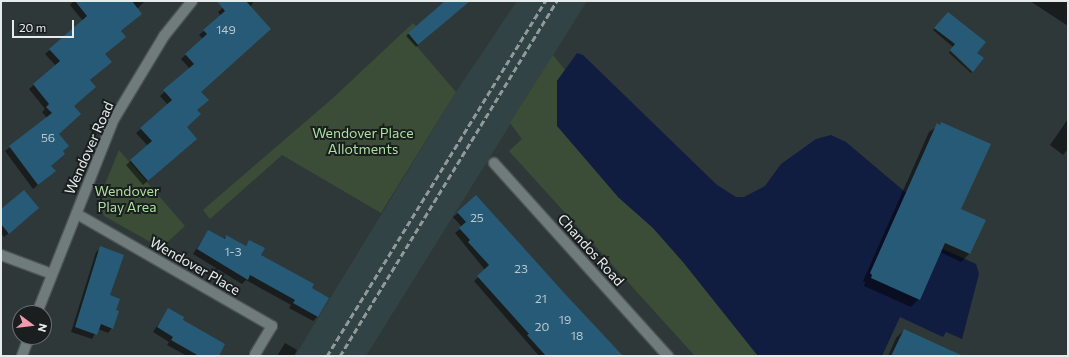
<!DOCTYPE html>
<html>
<head>
<meta charset="utf-8">
<style>
  body { margin:0 }
  #map { position:relative; width:1069px; height:357px; overflow:hidden; background:#2f3838; font-family:Commissioner,sans-serif }
  div>[style] { position:absolute }
  [style*='--x'] { left:calc(var(--x)*1px); top:calc(var(--y)*1px); width:calc(var(--w)*1px); rotate:calc(var(--a)*1deg) }
  .built>* { inset:0; background:#324345 }
  .green>* { inset:0; background:#3b4d36 }
  .water>* { inset:0; background:#111c41 }
  .shadow>* { inset:0; background:#0007 }
  .building>* { inset:0; background:#275a76 }
  .roads { filter:drop-shadow(1px 0 #4d5455) drop-shadow(-1px 0 #4d5455) drop-shadow(0 1px #4d5455) drop-shadow(0 -1px #4d5455) }
  .minor>* { height:10px; margin:-5px; padding:0 5px; transform-origin:5px; border-radius:5px; background:#707b7c }
  .rail>* { height:3px; margin-top:-1.5px; transform-origin:0; background:repeating-linear-gradient(90deg,#919999 0 6px,transparent 0 9px) }
  span { translate:-50% -50%; white-space:nowrap; text-align:center; line-height:1.15; -webkit-text-stroke:4px #1a1e1e; paint-order:stroke }
  .number-label { font-size:12px; color:#b6c8ce }
  .number-label span { -webkit-text-stroke-width:0 }
  .park-label { font-size:14px; color:#addf9f }
  .street-label { font-size:14px; color:#e6ecec }
  .frame { position:absolute; inset:0; border:2px solid #e6ecec; pointer-events:none }
  .north { position:absolute; left:12px; top:305px; width:40px; height:40px; box-sizing:border-box; background:#1a1e1e; border:1px solid #6c7070; border-radius:50%; rotate:105deg; font-size:11px; font-weight:700; line-height:16px; text-align:center; color:#e6ecec }
  .north::after { content:''; display:block; margin:auto; width:14px; height:18px; background:#f29aae; clip-path:polygon(50% 0,100% 100%,50% 72%,0 100%) }
  .scale { position:absolute; left:12px; top:20px; width:62px; height:18px; box-sizing:border-box; border:2px solid #e6ecec; border-top:0; padding-left:5px; font-size:12px; line-height:14px; white-space:nowrap; color:#e6ecec; -webkit-text-stroke:3px #1a1e1e; paint-order:stroke }
</style>
</head>
<body>
<div id="map">
  <div class="built">
    <div style="clip-path:polygon(517px 1px,587px 1px,366px 356px,295px 356px,456px 92px)"></div>
  </div>
  <div class="green">
    <div style="clip-path:polygon(413px 23px,416px 26px,407px 35px,456px 92px,381px 213px,282px 155px,210px 219px,203px 210px,333px 98px)"></div>
    <div style="clip-path:polygon(553px 55px,565px 70px,557px 81px,618px 197px,653px 228px,683px 262px,758px 356px,695px 356px,509px 151px,522px 139px,510px 123px)"></div>
    <div style="clip-path:polygon(119px 150px,185px 226px,161px 248px,104px 216px,98px 201px)"></div>
  </div>
  <div class="water">
    <div style="clip-path:polygon(577px 53px,583px 55px,717px 185px,736px 197px,744px 197px,765px 186px,781px 164px,816px 139px,831px 135px,846px 142px,917px 202px,943px 249px,976px 264px,979px 274px,962px 339px,946px 332px,943px 337px,900px 317px,882px 356px,758px 356px,683px 262px,653px 228px,618px 197px,557px 126px,557px 81px)"></div>
  </div>
  <div class="shadow">
    <div style="clip-path:polygon(74px 1px,145px 1px,137px 9px,137px 18px,120px 32px,104px 54px,106px 66px,89px 81px,73px 106px,80px 114px,58px 134px,62px 151px,50px 166px,50px 175px,33px 189px,5px 151px,47px 118px,42px 112px,45px 109px,29px 89px,56px 66px,45px 54px,83px 21px,70px 5px)"></div>
    <div style="clip-path:polygon(230px 1px,254px 1px,200px 92px,196px 110px,186px 127px,196px 139px,143px 185px,126px 165px,148px 146px,136px 133px,168px 105px,160px 96px,190px 69px,181px 59px,203px 39px,199px 35px,221px 16px,218px 12px)"></div>
    <div style="clip-path:polygon(446px 1px,469px 1px,416px 47px,406px 36px)"></div>
    <div style="clip-path:polygon(1030px 1px,1068px 1px,1068px 26px)"></div>
    <div style="clip-path:polygon(948px 14px,985px 42px,953px 47px,933px 30px)"></div>
    <div style="clip-path:polygon(950px 51px,972px 72px,971px 73px,949px 53px)"></div>
    <div style="clip-path:polygon(1068px 119px,1068px 149px,1063px 155px,1050px 145px)"></div>
    <div style="clip-path:polygon(942px 123px,960px 209px,984px 220px,969px 254px,961px 262px,940px 252px,919px 299px,911px 307px,864px 286px,865px 282px,863px 281px,929px 132px)"></div>
    <div style="clip-path:polygon(1px 211px,33px 213px,4px 237px,1px 234px)"></div>
    <div style="clip-path:polygon(458px 213px,565px 296px,622px 356px,539px 356px,474px 281px,485px 270px,455px 233px,462px 227px,453px 217px)"></div>
    <div style="clip-path:polygon(208px 231px,223px 240px,226px 236px,245px 246px,250px 241px,260px 255px,327px 298px,317px 317px,313px 321px,289px 308px,291px 305px,246px 280px,242px 284px,193px 254px)"></div>
    <div style="clip-path:polygon(101px 248px,109px 296px,115px 311px,112px 328px,108px 333px,98px 329px,92px 339px,71px 332px,96px 252px)"></div>
    <div style="clip-path:polygon(168px 309px,181px 320px,218px 356px,187px 356px,167px 345px,169px 342px,153px 332px)"></div>
    <div style="clip-path:polygon(904px 330px,961px 356px,888px 356px,896px 338px)"></div>
    <div style="clip-path:polygon(285px 343px,297px 350px,294px 356px,277px 356px)"></div>
  </div>
  <div class="building">
    <div style="clip-path:polygon(75px 1px,132px 1px,142px 14px,121px 31px,126px 37px,105px 54px,112px 62px,90px 80px,96px 87px,74px 106px,81px 114px,59px 134px,69px 146px,63px 151px,65px 154px,51px 166px,56px 171px,38px 185px,9px 146px,52px 113px,46px 107px,49px 104px,33px 84px,60px 61px,49px 49px,87px 16px)"></div>
    <div style="clip-path:polygon(217px 1px,246px 1px,271px 29px,201px 92px,209px 100px,197px 110px,201px 114px,187px 127px,197px 139px,148px 181px,130px 160px,152px 141px,140px 128px,172px 100px,163px 90px,194px 64px,185px 54px,207px 34px,203px 30px,225px 11px)"></div>
    <div style="clip-path:polygon(445px 1px,470px 1px,418px 45px,408px 33px)"></div>
    <div style="clip-path:polygon(948px 12px,986px 42px,977px 53px,984px 58px,973px 72px,950px 50px,955px 44px,934px 28px)"></div>
    <div style="clip-path:polygon(941px 122px,991px 144px,961px 209px,986px 220px,970px 254px,945px 243px,920px 300px,871px 278px,872px 275px,870px 273px,937px 123px,940px 125px)"></div>
    <div style="clip-path:polygon(24px 190px,39px 208px,9px 234px,1px 224px,1px 209px)"></div>
    <div style="clip-path:polygon(476px 195px,566px 295px,623px 356px,546px 356px,527px 335px,529px 334px,477px 276px,489px 265px,468px 242px,470px 240px,459px 228px,466px 222px,457px 212px)"></div>
    <div style="clip-path:polygon(208px 230px,225px 239px,226px 235px,246px 246px,249px 240px,265px 248px,261px 255px,314px 284px,312px 288px,329px 298px,318px 317px,293px 303px,295px 300px,250px 275px,248px 280px,197px 249px)"></div>
    <div style="clip-path:polygon(100px 246px,124px 255px,110px 295px,120px 299px,116px 310px,119px 311px,113px 329px,101px 324px,97px 335px,75px 327px)"></div>
    <div style="clip-path:polygon(168px 308px,184px 317px,183px 320px,225px 344px,219px 356px,199px 356px,171px 340px,173px 337px,157px 327px)"></div>
    <div style="clip-path:polygon(904px 329px,963px 356px,891px 356px)"></div>
  </div>
  <div class="roads">
    <div class="minor">
      <div style="--x:494;--y:163;--w:260;--a:48"></div>
      <div style="--x:77;--y:214;--w:225;--a:29.9"></div>
      <div style="--x:272;--y:326;--w:33;--a:121"></div>
      <div style="--x:1;--y:255;--w:54;--a:20.4"></div>
      <div style="--x:37;--y:313;--w:209;--a:-68.4"></div>
      <div style="--x:114;--y:119;--w:97;--a:-58.9"></div>
      <div style="--x:164;--y:36;--w:45;--a:-51.3"></div>
      <div style="--x:22;--y:356;--w:20;--a:-70"></div>
    </div>
  </div>
  <div class="rail">
    <div style="--x:327;--y:356;--w:417;--a:-58.4"></div>
    <div style="--x:340;--y:356;--w:416;--a:-58.6"></div>
  </div>
  <div class="number-label">
    <span style="left:226px;top:30px">149</span>
    <span style="left:48px;top:138px">56</span>
    <span style="left:477px;top:218px">25</span>
    <span style="left:233px;top:252px">1-3</span>
    <span style="left:521px;top:269px">23</span>
    <span style="left:541px;top:299px">21</span>
    <span style="left:565px;top:320px">19</span>
    <span style="left:542px;top:327px">20</span>
    <span style="left:577px;top:336px">18</span>
  </div>
  <div class="park-label">
    <span style="left:363px;top:141px">Wendover Place<br>Allotments</span>
    <span style="left:127px;top:199px">Wendover<br>Play Area</span>
  </div>
  <div class="street-label">
    <span style="left:89px;top:148px;rotate:-66deg">Wendover Road</span>
    <span style="left:591px;top:250px;rotate:48deg">Chandos Road</span>
    <span style="left:195px;top:266px;rotate:30deg">Wendover Place</span>
  </div>
  <div class="frame"></div>
  <div class="north">N</div>
  <div class="scale">20 m</div>
</div>
</body>
</html>
